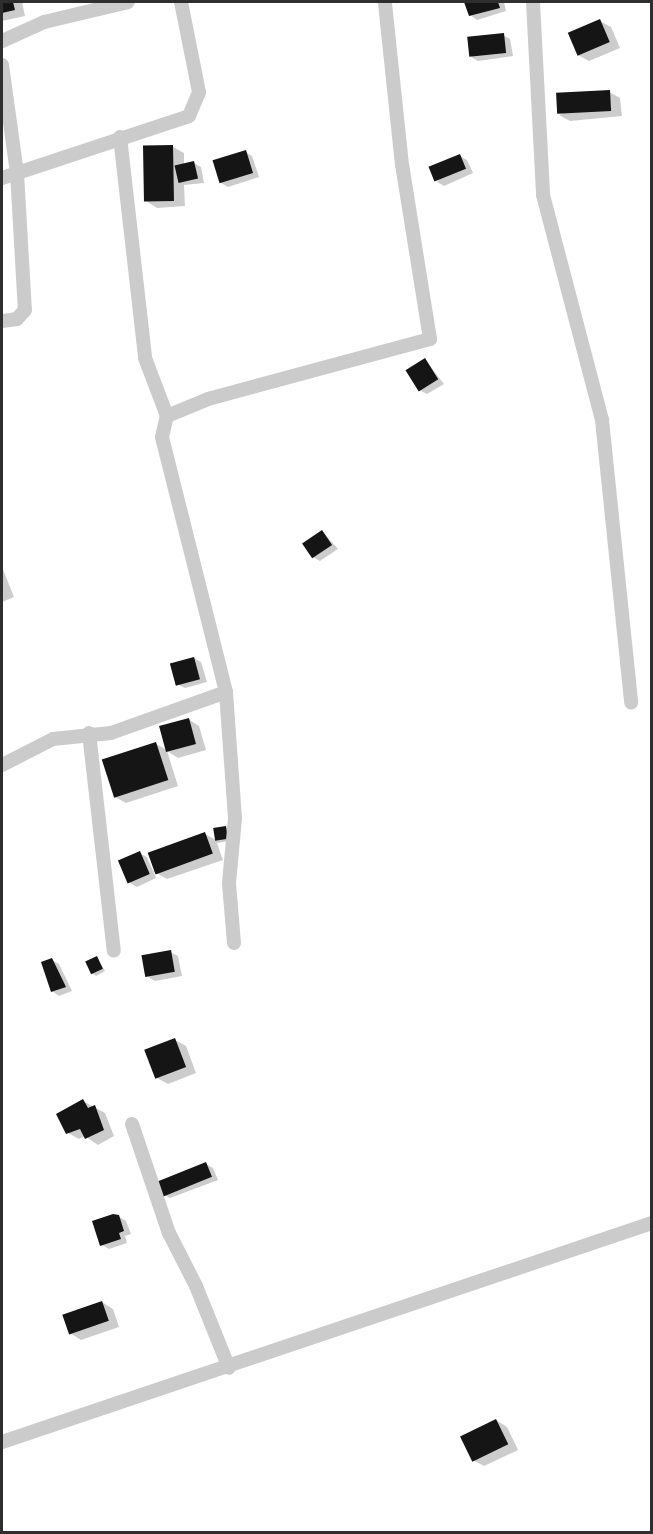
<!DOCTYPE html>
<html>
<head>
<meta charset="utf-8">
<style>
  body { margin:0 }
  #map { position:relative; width:653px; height:1534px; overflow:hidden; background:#fff; font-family:"Archivo Narrow",sans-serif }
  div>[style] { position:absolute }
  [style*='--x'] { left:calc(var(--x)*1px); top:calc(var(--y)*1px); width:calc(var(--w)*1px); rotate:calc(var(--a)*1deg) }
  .shadow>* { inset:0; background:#0003 }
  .building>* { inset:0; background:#151515; transform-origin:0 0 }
  .minor>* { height:14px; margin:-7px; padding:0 7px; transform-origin:7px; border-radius:7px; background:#cbcbcb }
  span { translate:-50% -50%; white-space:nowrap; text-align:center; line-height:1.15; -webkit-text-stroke:6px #fff; paint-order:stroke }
  .frame { position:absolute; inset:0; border:3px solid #2e2e2e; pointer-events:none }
</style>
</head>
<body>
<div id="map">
  <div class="shadow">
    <div style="clip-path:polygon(2px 2px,22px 2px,25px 16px,2px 21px)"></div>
    <div style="clip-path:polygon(466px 2px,504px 2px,506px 11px,477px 20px,470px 15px)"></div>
    <div style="clip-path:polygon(600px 21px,611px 27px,620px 48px,589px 61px,578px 55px)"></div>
    <div style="clip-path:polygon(503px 35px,510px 39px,513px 56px,478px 61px,471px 57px)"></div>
    <div style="clip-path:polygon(609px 92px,620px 98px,622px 116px,570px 121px,559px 115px)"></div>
    <div style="clip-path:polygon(173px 147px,184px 153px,184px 165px,194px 163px,201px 167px,204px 183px,184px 185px,185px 206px,157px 208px,146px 201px)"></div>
    <div style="clip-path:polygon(245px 152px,252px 156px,259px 177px,228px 187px,221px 183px)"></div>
    <div style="clip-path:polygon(460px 156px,467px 160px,473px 173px,444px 186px,437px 182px)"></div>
    <div style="clip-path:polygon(425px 360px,444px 384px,427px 394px,419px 390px)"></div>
    <div style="clip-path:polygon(322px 531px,338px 549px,320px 561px,313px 557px)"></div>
    <div style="clip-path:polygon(2px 567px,14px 597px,2px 602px)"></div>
    <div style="clip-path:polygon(194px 658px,201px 662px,207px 682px,185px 688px,177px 684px)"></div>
    <div style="clip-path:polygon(188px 719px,199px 726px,206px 750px,178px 758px,167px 751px,178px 786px,126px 803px,115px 797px,156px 744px,167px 750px)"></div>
    <div style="clip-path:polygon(225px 828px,230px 841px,217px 843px,223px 860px,167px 879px,153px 871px,205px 834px,216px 840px)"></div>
    <div style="clip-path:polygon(139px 853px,147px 857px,156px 878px,137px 887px,130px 883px)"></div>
    <div style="clip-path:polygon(170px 952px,178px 956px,182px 976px,155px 981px,148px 977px)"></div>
    <div style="clip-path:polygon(97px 958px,105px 971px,96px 976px,93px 974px)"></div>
    <div style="clip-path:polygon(52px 960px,59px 964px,72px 991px,59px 996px,52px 991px)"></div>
    <div style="clip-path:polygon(175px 1040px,186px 1046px,196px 1073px,168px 1084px,157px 1078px)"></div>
    <div style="clip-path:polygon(83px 1101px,105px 1113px,114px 1136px,98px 1145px,85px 1136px,79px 1139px,68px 1133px)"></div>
    <div style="clip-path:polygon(206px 1164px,213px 1168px,218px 1180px,170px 1198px,163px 1194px)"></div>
    <div style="clip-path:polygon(119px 1217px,126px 1221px,131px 1234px,125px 1236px,127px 1243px,109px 1249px,102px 1245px)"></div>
    <div style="clip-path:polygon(102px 1302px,113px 1309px,119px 1327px,81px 1340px,70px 1333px)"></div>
    <div style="clip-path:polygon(496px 1420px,507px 1427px,518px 1450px,484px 1466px,473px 1460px)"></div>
  </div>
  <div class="building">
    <div style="clip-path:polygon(2px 2px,13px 2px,15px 10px,2px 13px)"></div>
    <div style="clip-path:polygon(464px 2px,498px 2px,500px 8px,469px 16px)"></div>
    <div style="left:600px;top:19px;width:25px;height:35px;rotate:67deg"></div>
    <div style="left:504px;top:33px;width:20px;height:37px;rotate:84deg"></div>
    <div style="left:610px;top:90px;width:21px;height:54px;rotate:87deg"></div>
    <div style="left:173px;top:145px;width:56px;height:30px;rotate:89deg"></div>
    <div style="left:246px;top:150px;width:24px;height:35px;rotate:73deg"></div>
    <div style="left:460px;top:154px;width:16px;height:34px;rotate:68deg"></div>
    <div style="left:194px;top:161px;width:18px;height:20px;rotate:77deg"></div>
    <div style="left:425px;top:358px;width:25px;height:23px;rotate:58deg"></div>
    <div style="left:322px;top:530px;width:18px;height:24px;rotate:56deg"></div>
    <div style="left:194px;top:657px;width:23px;height:25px;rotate:75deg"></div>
    <div style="left:189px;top:718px;width:27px;height:31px;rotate:75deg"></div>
    <div style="left:156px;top:742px;width:40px;height:57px;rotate:72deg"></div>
    <div style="left:226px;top:826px;width:13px;height:13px;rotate:81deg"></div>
    <div style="left:205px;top:832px;width:23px;height:61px;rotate:70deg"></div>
    <div style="left:140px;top:851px;width:25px;height:24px;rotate:67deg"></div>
    <div style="left:171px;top:950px;width:22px;height:30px;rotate:80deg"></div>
    <div style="left:97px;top:956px;width:14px;height:13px;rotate:65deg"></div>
    <div style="clip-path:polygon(52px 958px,66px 987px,51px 992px,41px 962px)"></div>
    <div style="left:175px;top:1038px;width:31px;height:33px;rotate:69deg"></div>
    <div style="clip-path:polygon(83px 1099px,88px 1108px,95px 1105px,104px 1130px,85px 1139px,80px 1129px,66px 1134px,56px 1114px)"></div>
    <div style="left:206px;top:1162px;width:16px;height:53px;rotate:68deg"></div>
    <div style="clip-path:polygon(113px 1214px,119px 1215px,124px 1231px,119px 1233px,121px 1239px,100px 1246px,92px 1221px)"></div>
    <div style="left:102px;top:1301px;width:21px;height:42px;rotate:71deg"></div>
    <div style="left:496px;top:1419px;width:28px;height:40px;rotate:64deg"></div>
  </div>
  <div class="minor">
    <div style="--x:533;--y:2;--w:193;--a:87"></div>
    <div style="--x:543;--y:195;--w:233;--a:75.3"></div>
    <div style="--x:602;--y:420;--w:284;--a:84.1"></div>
    <div style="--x:2;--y:41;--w:46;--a:-24.3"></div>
    <div style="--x:44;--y:22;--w:86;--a:-13.4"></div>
    <div style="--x:2;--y:65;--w:109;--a:82.1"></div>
    <div style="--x:17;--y:173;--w:137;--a:86.7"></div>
    <div style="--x:25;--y:310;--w:12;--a:132"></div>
    <div style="--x:17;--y:319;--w:15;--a:172"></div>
    <div style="--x:120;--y:137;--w:222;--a:83.5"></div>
    <div style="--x:145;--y:358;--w:62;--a:69.2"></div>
    <div style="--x:2;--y:178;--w:197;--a:-18.3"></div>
    <div style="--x:189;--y:116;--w:26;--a:-67"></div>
    <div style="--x:199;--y:92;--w:92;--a:-101.3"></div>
    <div style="--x:89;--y:733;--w:219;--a:83.5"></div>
    <div style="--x:2;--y:765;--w:57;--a:-27"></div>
    <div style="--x:53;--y:739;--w:58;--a:-5.9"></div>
    <div style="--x:111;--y:733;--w:122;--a:-19.6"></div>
    <div style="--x:234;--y:943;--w:60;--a:-94.8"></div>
    <div style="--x:229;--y:883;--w:65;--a:-84.7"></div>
    <div style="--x:235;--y:818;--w:126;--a:-94.1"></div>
    <div style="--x:226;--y:692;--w:263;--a:-104.1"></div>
    <div style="--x:162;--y:437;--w:22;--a:-77"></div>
    <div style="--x:167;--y:416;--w:44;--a:-22.5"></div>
    <div style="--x:208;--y:399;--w:230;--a:-15.1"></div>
    <div style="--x:430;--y:339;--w:176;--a:-99.1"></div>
    <div style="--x:402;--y:165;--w:164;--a:-96"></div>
    <div style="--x:132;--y:1124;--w:115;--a:71.3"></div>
    <div style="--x:169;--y:1233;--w:59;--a:63"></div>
    <div style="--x:196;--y:1286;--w:88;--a:68.1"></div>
    <div style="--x:2;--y:1442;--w:686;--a:-18.62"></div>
  </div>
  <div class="frame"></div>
</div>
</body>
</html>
